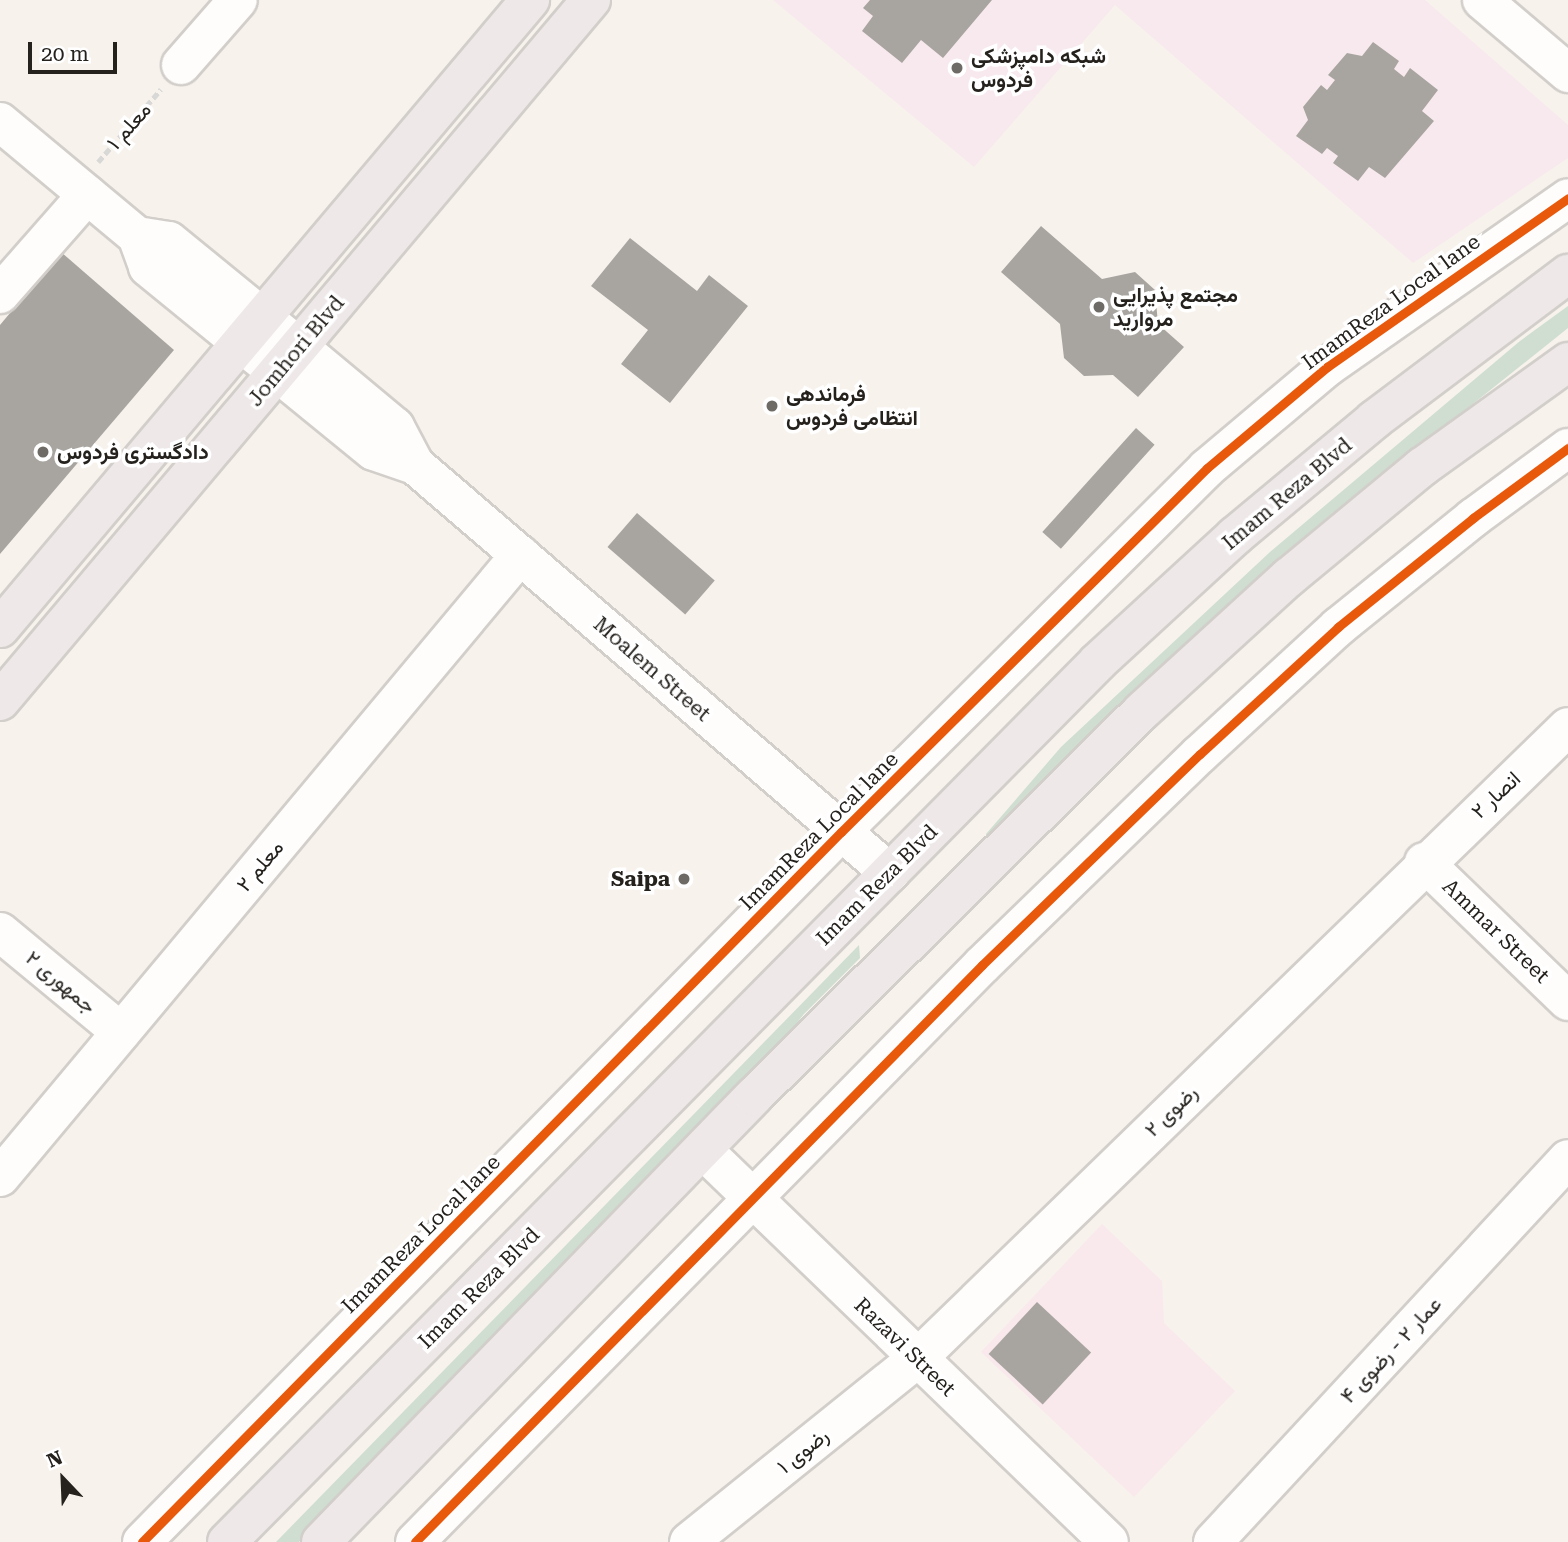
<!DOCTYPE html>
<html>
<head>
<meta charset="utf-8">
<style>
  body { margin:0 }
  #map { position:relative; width:1568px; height:1542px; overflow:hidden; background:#f7f2ec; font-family:"Roboto Serif",Vazirmatn,serif }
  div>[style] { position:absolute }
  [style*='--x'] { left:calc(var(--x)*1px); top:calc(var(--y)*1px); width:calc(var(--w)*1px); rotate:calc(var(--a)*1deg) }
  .commercial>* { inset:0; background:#f8e9ee }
  .education>* { inset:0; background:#f9e9ed }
  .green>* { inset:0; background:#cfded1 }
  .building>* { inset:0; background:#a8a5a1; transform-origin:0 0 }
  .path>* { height:4.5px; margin-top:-2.25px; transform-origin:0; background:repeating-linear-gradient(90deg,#d8d8d6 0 7px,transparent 0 10.5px) }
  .roads { filter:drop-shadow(2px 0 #d2ceca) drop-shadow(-2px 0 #d2ceca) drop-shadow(0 2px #d2ceca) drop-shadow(0 -2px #d2ceca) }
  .minor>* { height:38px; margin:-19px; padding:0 19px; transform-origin:19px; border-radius:19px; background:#fefdfc }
  .major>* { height:38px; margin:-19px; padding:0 19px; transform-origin:19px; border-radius:19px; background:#eee8e9 }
  .cycleway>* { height:9px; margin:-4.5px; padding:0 4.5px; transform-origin:4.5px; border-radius:4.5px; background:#e8590c }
  .dots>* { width:19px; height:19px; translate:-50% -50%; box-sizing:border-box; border:4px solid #fff; border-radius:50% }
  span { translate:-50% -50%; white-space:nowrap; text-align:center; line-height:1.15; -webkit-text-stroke:7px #fff; paint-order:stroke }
  .poi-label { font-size:21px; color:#25221e; font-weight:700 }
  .left { translate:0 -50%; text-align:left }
  .right { translate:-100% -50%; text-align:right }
  .street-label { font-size:21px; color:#25221e }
  .north { position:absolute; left:28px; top:1444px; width:70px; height:70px; -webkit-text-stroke:5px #fff; paint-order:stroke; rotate:337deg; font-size:19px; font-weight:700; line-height:28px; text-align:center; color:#25221e }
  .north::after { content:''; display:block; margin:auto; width:24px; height:32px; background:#25221e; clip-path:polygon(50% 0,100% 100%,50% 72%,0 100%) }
  .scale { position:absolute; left:28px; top:42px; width:89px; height:32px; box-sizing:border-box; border:4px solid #25221e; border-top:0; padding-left:9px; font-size:21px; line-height:24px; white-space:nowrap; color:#25221e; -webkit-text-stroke:5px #fff; paint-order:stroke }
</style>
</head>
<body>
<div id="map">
  <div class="commercial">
    <div style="clip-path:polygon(773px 0,1425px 0,1568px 125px,1568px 158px,1413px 263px,1115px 5px,974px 167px)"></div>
  </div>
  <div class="education">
    <div style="clip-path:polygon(1102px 1224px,1162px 1281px,1164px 1323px,1235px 1391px,1134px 1497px,981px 1352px)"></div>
  </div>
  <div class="green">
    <div style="clip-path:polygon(1568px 306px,1568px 328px,1354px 499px,987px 845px,986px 834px,1061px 747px,1270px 552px,1520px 341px)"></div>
    <div style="clip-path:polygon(859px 945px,860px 958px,804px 1014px,754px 1077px,299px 1542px,276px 1542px)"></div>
  </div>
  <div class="building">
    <div style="clip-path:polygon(870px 0,992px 0,943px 58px,921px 40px,902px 63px,862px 31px,873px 16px,863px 8px)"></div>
    <div style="clip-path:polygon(1373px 42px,1399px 61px,1394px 69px,1404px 77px,1410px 68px,1438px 90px,1422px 111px,1434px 121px,1385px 178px,1369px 167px,1358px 181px,1333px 163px,1338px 156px,1327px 148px,1322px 154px,1296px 136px,1308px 120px,1303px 107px,1321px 85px,1327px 90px,1335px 80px,1328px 75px,1347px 53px,1362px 56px)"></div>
    <div style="clip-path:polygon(1041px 226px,1102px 279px,1135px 272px,1155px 290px,1158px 324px,1184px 347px,1138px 397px,1113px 375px,1084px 376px,1064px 358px,1060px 324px,1001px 272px)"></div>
    <div style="clip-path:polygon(630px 238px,697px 291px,709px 275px,748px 306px,670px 403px,621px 364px,648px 330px,591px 286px)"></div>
    <div style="clip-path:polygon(61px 252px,174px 350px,0 554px,0 325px)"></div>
    <div style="left:1136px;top:428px;width:25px;height:140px;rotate:42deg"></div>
    <div style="left:637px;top:513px;width:103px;height:45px;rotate:41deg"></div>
    <div style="left:1037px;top:1302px;width:74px;height:71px;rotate:43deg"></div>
  </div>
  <div class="path">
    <div style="--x:98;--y:162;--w:96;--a:-49.2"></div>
  </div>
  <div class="roads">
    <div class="minor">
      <div style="--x:1482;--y:0;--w:113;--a:40.3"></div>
      <div style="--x:181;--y:65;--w:86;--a:-48.8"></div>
      <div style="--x:0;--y:122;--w:178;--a:39.8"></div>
      <div style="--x:137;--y:236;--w:32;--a:9"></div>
      <div style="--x:169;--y:241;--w:168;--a:39.2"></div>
      <div style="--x:299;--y:347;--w:125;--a:39.8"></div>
      <div style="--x:395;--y:427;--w:43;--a:62.2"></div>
      <div style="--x:137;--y:236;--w:33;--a:70"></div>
      <div style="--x:148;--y:267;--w:291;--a:39.2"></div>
      <div style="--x:374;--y:451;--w:43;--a:18.9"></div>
      <div style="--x:415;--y:465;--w:626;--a:40.66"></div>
      <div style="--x:0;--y:294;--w:132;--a:-48.7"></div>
      <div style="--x:1424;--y:862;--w:200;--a:44"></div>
      <div style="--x:0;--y:932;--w:157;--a:39.6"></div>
      <div style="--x:703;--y:1150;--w:564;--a:43.99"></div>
      <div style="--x:0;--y:1177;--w:811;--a:-50.1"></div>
      <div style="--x:142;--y:1542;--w:996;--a:-45.45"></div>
      <div style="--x:841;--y:832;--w:516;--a:-44.84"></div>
      <div style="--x:1207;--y:468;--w:157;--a:-40.1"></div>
      <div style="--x:1327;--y:367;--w:294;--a:-35"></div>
      <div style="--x:415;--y:1542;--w:809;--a:-45.5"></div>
      <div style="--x:982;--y:965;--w:303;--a:-44.1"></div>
      <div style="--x:1200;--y:754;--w:188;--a:-42.6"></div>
      <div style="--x:1338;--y:627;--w:174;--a:-38.9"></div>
      <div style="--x:1473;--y:518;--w:118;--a:-36.4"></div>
      <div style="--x:689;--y:1542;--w:292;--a:-38.8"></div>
      <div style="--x:917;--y:1359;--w:907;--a:-44.15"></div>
      <div style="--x:1213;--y:1542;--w:522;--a:-47.17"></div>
    </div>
    <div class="major">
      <div style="--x:0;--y:628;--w:822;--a:-49.84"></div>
      <div style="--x:0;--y:701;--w:917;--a:-49.87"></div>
      <div style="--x:227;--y:1542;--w:1238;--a:-45.29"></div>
      <div style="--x:1098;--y:662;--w:186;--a:-42.6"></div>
      <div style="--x:1235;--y:536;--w:181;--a:-39.8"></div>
      <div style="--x:1374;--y:420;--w:243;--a:-37"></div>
      <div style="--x:321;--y:1542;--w:622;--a:-45.85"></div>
      <div style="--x:754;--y:1096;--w:547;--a:-44.78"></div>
      <div style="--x:1142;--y:711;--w:199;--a:-42.4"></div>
      <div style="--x:1289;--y:577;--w:173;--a:-39.6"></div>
      <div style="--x:1422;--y:467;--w:180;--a:-35.7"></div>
    </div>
  </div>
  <div class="cycleway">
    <div style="--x:142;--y:1542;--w:996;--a:-45.45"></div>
    <div style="--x:841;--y:832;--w:516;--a:-44.84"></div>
    <div style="--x:1207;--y:468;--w:157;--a:-40.1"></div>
    <div style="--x:1327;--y:367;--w:294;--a:-35"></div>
    <div style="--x:415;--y:1542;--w:809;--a:-45.5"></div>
    <div style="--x:982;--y:965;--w:303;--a:-44.1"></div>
    <div style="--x:1200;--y:754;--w:188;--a:-42.6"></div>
    <div style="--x:1338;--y:627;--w:174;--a:-38.9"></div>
    <div style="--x:1473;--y:518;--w:118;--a:-36.4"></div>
  </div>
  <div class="dots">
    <div style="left:957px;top:68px;background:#6e6b66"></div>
    <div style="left:1099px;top:307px;background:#6e6b66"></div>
    <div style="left:772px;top:406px;background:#6e6b66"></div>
    <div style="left:43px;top:452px;background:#6e6b66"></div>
    <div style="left:684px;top:879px;background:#6e6b66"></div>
  </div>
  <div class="poi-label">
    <span class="left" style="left:971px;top:68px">شبکه دامپزشکی<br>فردوس</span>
    <span class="left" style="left:1113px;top:307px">مجتمع پذیرایی<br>مروارید</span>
    <span class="left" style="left:786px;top:406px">فرماندهی<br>انتظامی فردوس</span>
    <span class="left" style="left:57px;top:452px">دادگستری فردوس</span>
    <span class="right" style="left:670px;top:879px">Saipa</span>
  </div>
  <div class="street-label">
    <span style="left:129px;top:126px;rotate:-49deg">معلم ۱</span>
    <span style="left:1391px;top:302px;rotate:-36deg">ImamReza Local lane</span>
    <span style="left:296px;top:351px;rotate:-50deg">Jomhori Blvd</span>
    <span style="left:1287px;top:494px;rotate:-40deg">Imam Reza Blvd</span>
    <span style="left:652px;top:669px;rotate:41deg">Moalem Street</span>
    <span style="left:1496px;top:795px;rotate:-43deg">انصار ۲</span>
    <span style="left:819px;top:831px;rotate:-45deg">ImamReza Local lane</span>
    <span style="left:260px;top:866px;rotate:-50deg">معلم ۲</span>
    <span style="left:877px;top:885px;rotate:-45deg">Imam Reza Blvd</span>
    <span style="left:1496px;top:931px;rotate:44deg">Ammar Street</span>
    <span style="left:61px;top:982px;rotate:40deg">جمهوری ۲</span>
    <span style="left:1171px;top:1111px;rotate:-44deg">رضوی ۲</span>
    <span style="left:421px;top:1234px;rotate:-45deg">ImamReza Local lane</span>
    <span style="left:479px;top:1288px;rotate:-45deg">Imam Reza Blvd</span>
    <span style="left:905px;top:1347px;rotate:44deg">Razavi Street</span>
    <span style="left:1391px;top:1350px;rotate:-47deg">عمار ۲ - رضوی ۴</span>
    <span style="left:803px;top:1451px;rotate:-39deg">رضوی ۱</span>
  </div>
  <div class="north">N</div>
  <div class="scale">20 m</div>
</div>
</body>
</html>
